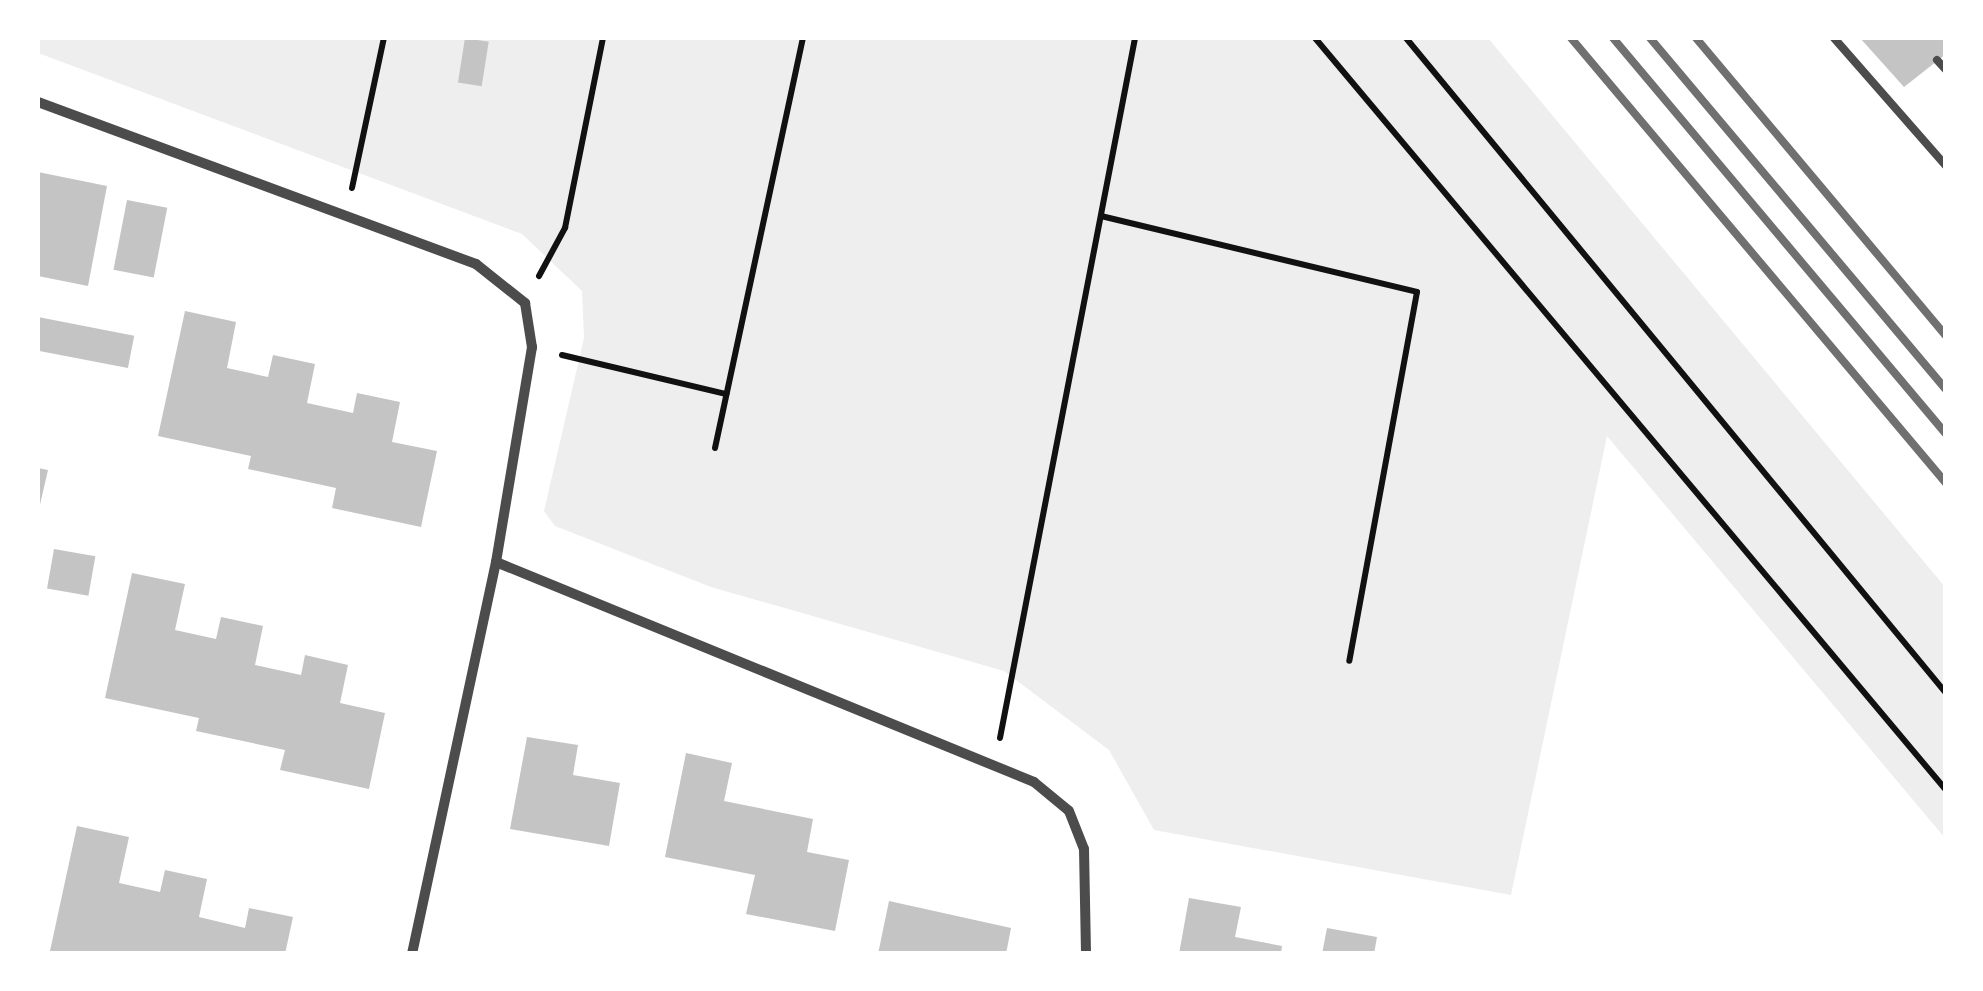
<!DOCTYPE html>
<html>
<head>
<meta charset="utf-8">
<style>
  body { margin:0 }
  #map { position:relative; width:1983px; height:991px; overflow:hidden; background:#fff; font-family:"Nunito Sans",sans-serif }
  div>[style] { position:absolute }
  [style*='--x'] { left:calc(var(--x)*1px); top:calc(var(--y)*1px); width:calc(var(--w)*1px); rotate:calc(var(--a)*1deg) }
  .green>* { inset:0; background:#eee }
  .building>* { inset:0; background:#c4c4c4; transform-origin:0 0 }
  .path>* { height:6px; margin:-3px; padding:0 3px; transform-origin:3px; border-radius:3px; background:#111 }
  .service>* { height:8px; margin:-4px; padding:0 4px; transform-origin:4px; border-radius:4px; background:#4c4c4c }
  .minor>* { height:10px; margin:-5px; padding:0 5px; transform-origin:5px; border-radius:5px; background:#4c4c4c }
  .rail>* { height:8px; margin:-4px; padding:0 4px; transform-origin:4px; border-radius:4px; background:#707070 }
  span { translate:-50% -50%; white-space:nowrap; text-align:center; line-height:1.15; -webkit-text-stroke:9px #fff; paint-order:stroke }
  .frame { position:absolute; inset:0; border:40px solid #fff; pointer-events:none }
</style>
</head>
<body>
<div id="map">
  <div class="green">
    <div style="clip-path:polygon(38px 38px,1488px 38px,1945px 587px,1945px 838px,1607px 436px,1511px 895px,1154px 830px,1109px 750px,1004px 671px,711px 587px,555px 526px,544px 511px,584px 338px,582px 291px,522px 234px,38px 53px)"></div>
  </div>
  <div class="building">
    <div style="left:465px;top:38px;width:24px;height:45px;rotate:9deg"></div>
    <div style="clip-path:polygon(1860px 38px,1946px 38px,1946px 54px,1904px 87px)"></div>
    <div style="clip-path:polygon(38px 172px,107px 186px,88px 286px,38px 276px)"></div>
    <div style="left:127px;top:200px;width:41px;height:71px;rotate:11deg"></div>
    <div style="clip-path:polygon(185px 311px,236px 322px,227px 368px,268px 377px,273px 355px,315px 364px,307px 403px,353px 413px,357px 393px,400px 402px,392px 442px,437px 451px,421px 527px,332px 508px,336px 488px,248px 469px,251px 456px,158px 436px)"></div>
    <div style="left:38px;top:317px;width:98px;height:33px;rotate:11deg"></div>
    <div style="clip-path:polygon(38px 468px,48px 470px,39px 509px,38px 509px)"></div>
    <div style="left:54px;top:549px;width:42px;height:40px;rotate:10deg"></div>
    <div style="clip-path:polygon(132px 573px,185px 584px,175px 630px,216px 639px,221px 617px,263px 626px,255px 665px,301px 675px,305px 655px,348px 665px,340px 703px,385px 713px,369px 789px,280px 770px,285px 750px,196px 731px,199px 718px,105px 698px)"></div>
    <div style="clip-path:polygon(527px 737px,578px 745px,573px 775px,620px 783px,609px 846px,510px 829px)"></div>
    <div style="clip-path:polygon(686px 753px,732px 763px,724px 801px,813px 819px,807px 852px,849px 860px,835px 931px,746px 914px,755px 875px,665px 857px)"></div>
    <div style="clip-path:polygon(77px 826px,129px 837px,119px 883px,160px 892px,165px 870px,207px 879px,199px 917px,245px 928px,249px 908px,293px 917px,285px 954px,50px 951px)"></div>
    <div style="clip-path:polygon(1189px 898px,1241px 907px,1235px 937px,1282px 946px,1281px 954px,1179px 954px)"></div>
    <div style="clip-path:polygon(889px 901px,1011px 928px,1006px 954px,878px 954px)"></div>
    <div style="clip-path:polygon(1327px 928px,1377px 937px,1374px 954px,1322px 954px)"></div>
  </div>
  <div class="path">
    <div style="--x:1315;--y:38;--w:982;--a:50"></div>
    <div style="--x:1406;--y:38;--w:849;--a:50.5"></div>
    <div style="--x:352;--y:188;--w:153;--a:-78"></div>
    <div style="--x:1101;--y:216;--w:325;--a:13.5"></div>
    <div style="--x:1417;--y:292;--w:375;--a:100.4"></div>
    <div style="--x:539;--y:276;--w:55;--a:-61.6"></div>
    <div style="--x:565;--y:228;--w:194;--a:-78.7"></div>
    <div style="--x:562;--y:355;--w:169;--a:13.4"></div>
    <div style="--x:715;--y:448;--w:419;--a:-77.9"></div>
    <div style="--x:1000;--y:738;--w:713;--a:-79.08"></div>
  </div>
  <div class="service">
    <div style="--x:1834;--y:38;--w:170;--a:48.8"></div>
    <div style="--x:1937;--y:60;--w:13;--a:48"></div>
  </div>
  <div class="minor">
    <div style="--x:38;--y:102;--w:467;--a:20.3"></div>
    <div style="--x:476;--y:264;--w:63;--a:38.5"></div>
    <div style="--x:525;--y:303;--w:45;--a:81"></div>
    <div style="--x:532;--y:347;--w:218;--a:99.5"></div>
    <div style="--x:496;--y:562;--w:401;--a:102.1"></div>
    <div style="--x:496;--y:562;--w:581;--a:22.24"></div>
    <div style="--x:1034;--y:782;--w:45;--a:39.6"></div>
    <div style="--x:1069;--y:811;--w:41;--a:68.5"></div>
    <div style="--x:1084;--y:849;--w:105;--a:88.9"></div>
  </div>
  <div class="rail">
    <div style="--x:1571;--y:38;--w:582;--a:49.88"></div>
    <div style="--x:1613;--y:38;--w:517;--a:49.94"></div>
    <div style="--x:1650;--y:38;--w:459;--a:49.9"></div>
    <div style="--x:1696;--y:38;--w:389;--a:50"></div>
  </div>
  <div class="frame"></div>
</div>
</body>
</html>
